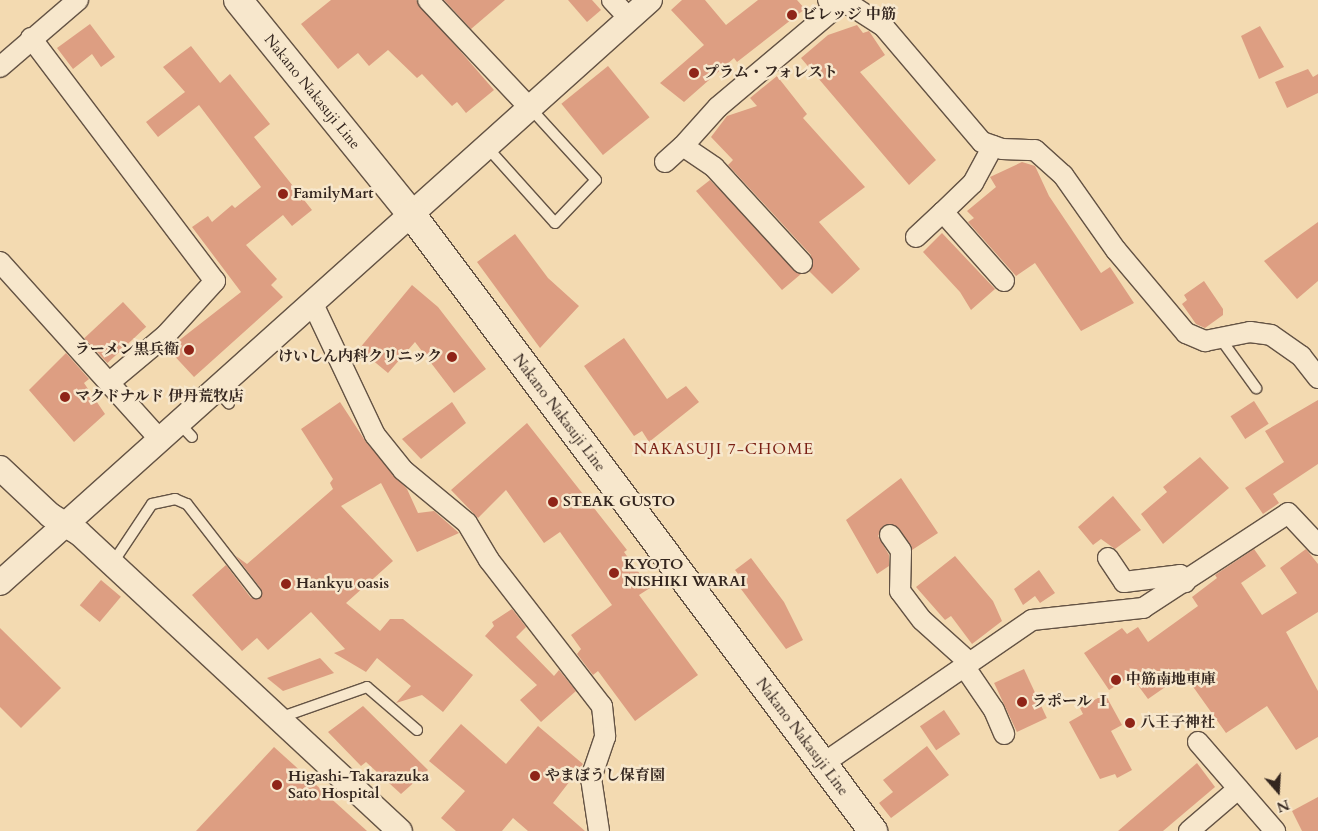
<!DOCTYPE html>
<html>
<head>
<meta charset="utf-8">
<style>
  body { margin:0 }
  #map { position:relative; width:1318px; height:831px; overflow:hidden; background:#f3dab1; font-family:Cardo,"Noto Serif JP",serif }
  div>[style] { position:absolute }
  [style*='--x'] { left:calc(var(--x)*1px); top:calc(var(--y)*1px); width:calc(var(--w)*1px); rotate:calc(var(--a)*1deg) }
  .building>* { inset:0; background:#dd9e82; transform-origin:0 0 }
  .roads { filter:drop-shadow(1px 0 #645344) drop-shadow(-1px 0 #645344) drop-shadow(0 1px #645344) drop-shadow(0 -1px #645344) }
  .service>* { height:10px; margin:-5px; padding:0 5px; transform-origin:5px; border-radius:5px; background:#f7e7cc }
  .minor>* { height:20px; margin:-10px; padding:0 10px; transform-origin:10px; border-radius:10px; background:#f7e7cc }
  .tertiary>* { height:24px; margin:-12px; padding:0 12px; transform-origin:12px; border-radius:12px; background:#f7e7cc }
  .secondary>* { height:28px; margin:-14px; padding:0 14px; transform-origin:14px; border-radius:14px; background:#f7e7cc }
  .dots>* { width:14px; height:14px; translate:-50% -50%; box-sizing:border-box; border:2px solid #f7e7cc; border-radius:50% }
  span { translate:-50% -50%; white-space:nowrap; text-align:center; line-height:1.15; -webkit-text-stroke:5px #f7e7cc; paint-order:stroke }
  .poi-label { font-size:15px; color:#34261f; font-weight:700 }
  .left { translate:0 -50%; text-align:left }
  .right { translate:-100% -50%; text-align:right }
  .street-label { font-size:15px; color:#34261f }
  .neighbourhood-label { font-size:16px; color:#7a1f14; letter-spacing:1px }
  .north { position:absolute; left:1253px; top:766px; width:50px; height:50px; -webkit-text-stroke:4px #f7e7cc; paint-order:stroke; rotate:161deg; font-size:14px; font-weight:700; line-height:20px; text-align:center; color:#34261f }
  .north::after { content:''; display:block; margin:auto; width:18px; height:22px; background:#34261f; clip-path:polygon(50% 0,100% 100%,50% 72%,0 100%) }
</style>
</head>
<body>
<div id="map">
  <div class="building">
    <div style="clip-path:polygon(331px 0,416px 0,494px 90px,466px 113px,457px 102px,452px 106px,422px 74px,417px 78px,388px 50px,369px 66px,358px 53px,338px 69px,301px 24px)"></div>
    <div style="clip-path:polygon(444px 0,505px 0,471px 29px)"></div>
    <div style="clip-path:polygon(568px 0,592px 0,601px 10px,587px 22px)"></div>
    <div style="clip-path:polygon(682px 0,705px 0,726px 25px,758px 0,797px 0,805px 9px,737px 62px,734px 58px,684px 102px,660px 83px,704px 45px,671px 10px)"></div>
    <div style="clip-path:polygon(90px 24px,115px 57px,101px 67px,92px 54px,73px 69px,57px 48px)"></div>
    <div style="clip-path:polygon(857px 25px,863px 33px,869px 31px,885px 55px,860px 72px,936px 160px,909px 185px,801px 58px,828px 35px)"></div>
    <div style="clip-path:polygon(1260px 26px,1284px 67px,1259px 79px,1241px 36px)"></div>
    <div style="clip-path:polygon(191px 46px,220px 83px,230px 74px,270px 124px,254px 137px,312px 210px,292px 226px,283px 215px,246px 245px,277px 279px,271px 285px,283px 297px,194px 377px,168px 349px,241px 292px,192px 227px,208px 216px,212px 222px,232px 205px,235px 208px,261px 187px,199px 105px,158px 137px,146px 122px,185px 92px,163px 67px)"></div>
    <div style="left:608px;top:66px;width:66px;height:60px;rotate:51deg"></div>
    <div style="clip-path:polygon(1308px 69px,1313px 77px,1318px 74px,1318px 93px,1287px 108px,1275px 82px)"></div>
    <div style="clip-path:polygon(777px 76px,807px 114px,803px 118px,865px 187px,819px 222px,860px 269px,832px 294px,810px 272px,811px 255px,728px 165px,733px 160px,711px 137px,727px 116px,757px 106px,750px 98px)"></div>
    <div style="clip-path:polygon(1022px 162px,1035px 166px,1049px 196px,1101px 273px,1110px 267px,1134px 303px,1081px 331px,1035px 263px,1016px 276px,968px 222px,974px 218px,967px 211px,996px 187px,990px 177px)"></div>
    <div style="clip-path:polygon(710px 180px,801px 274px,782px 290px,696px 191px)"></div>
    <div style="clip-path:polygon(1318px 222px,1318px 281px,1297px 299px,1264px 261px)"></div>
    <div style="clip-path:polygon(942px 233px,995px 289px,971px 310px,960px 292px,923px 252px)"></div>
    <div style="clip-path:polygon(515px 234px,548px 278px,579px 306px,540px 348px,477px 262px)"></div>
    <div style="clip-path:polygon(1204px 281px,1223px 309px,1223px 315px,1205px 328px,1196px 324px,1182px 304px,1187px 300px,1184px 295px)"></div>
    <div style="clip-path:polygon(412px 285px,438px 307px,486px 369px,454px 393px,415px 342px,388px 373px,359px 349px)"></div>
    <div style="left:123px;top:302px;width:34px;height:53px;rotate:47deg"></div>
    <div style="clip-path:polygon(624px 338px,667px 399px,686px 386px,699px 402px,649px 442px,642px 431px,634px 436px,584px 366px)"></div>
    <div style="clip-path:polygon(66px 353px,89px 379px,84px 383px,105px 414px,74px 442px,29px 390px)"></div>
    <div style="clip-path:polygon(1318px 400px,1318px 464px,1273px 494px,1279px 503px,1263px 514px,1245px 488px,1284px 462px,1265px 431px)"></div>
    <div style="left:1254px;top:401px;width:27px;height:28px;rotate:57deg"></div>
    <div style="clip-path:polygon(340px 402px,366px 442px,407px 489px,418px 513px,434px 511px,459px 533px,417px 552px,381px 483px,341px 506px,393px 561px,346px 603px,380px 631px,390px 619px,403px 619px,473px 675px,443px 712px,422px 695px,396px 703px,411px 686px,377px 658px,366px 672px,334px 653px,345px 649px,311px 612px,268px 650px,257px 638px,242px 651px,192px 595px,226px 565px,251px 598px,261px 598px,261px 589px,236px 556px,247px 564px,333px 489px,330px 483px,333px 479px,301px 429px)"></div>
    <div style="clip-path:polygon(452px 402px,466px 423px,421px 459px,402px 439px)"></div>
    <div style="clip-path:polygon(527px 423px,627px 550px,624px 552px,650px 588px,639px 595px,698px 675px,635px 721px,598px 671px,593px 675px,577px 654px,581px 649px,571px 635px,612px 605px,560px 532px,544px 543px,506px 490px,478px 518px,451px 490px)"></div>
    <div style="clip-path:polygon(1200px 457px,1229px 488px,1163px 544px,1141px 514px,1167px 492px,1163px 487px)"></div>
    <div style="clip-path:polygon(901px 478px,938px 533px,912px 550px,899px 528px,884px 525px,878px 536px,889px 555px,889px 566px,877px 574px,846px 520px)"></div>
    <div style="clip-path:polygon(1113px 496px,1141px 530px,1115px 549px,1101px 539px,1093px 545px,1078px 527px)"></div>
    <div style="clip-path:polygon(1254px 549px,1266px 566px,1241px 583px,1262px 615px,1297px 593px,1280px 568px,1306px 549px,1318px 564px,1318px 612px,1286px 632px,1318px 691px,1318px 737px,1296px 750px,1267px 706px,1226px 733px,1184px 674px,1148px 699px,1131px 676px,1109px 690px,1084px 653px,1122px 628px,1127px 634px,1138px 627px,1148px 642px,1198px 606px,1192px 597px,1217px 578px,1215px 575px)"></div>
    <div style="clip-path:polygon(955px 556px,993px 601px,1002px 621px,972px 644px,951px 616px,945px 620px,916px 587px)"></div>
    <div style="clip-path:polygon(751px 558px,784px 602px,803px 640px,786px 649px,738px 585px,744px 581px,735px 570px)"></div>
    <div style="clip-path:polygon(1039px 570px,1055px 593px,1040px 603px,1035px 596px,1023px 605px,1014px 589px)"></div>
    <div style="left:101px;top:580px;width:26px;height:33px;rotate:40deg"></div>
    <div style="clip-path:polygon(512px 609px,526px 627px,516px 637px,554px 676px,559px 670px,576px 691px,541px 722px,520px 700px,537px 685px,485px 636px,494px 626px,492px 622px)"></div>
    <div style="clip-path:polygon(0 628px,61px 688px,21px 728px,0 707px)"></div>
    <div style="clip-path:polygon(320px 658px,334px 673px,283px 691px,267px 678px)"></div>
    <div style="left:1024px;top:669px;width:54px;height:33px;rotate:65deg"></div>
    <div style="clip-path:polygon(1105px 694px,1122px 725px,1111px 731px,1132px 770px,1117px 778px,1115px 774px,1100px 779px,1069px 722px,1083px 714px,1080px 708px)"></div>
    <div style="clip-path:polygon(363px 706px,428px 770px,401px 794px,366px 762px,361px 766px,328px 732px)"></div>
    <div style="left:944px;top:710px;width:29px;height:29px;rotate:56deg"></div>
    <div style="clip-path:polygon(461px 724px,506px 764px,538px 726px,583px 764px,553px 803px,585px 831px,528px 831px,513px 818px,502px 831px,456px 831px,441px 818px,465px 791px,429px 761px)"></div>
    <div style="clip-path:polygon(927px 746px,949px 775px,891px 818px,879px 803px,893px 792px,883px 780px)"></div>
    <div style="clip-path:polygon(274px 747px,367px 831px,196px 831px)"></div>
    <div style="clip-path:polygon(1197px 763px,1215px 787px,1163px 831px,1118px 831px)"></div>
    <div style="clip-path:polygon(1318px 797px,1318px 831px,1302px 831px,1292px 811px)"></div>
  </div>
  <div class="roads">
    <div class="service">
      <div style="--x:486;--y:146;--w:103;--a:48.1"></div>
      <div style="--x:555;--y:223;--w:59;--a:-46.4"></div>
      <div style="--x:596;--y:180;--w:98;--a:-132.5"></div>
      <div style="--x:1220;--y:338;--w:62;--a:54.2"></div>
      <div style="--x:217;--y:390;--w:18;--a:49"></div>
      <div style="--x:179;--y:423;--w:19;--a:47"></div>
      <div style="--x:112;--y:564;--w:72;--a:-56.3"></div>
      <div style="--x:152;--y:504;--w:24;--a:-12"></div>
      <div style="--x:175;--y:499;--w:13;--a:23"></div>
      <div style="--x:187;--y:504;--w:113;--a:52.2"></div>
      <div style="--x:279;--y:718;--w:93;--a:-19.4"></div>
      <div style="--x:367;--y:687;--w:66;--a:40.7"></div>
    </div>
    <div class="minor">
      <div style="--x:428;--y:0;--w:147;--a:46.7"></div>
      <div style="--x:612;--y:0;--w:26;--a:47"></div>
      <div style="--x:828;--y:0;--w:25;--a:14"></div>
      <div style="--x:852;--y:6;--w:38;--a:33"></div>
      <div style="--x:884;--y:27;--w:151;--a:49.6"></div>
      <div style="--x:982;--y:142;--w:21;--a:19"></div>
      <div style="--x:1002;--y:149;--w:33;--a:2"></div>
      <div style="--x:1035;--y:150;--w:38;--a:42"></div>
      <div style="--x:1063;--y:175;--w:92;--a:54.8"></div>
      <div style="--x:1116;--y:250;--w:109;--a:49.9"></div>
      <div style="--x:1186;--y:333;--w:21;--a:23"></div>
      <div style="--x:1205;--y:341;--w:46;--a:-11.3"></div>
      <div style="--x:1250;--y:332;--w:21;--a:8"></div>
      <div style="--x:1271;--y:335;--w:37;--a:35"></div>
      <div style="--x:1301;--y:356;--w:28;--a:52"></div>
      <div style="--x:31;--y:38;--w:305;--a:52.9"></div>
      <div style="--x:215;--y:281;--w:73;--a:132.2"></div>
      <div style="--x:166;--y:335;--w:73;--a:140"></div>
      <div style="--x:0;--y:67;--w:103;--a:-40.7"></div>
      <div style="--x:993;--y:146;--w:42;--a:118.4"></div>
      <div style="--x:973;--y:183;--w:42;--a:136"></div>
      <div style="--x:943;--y:212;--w:92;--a:48.5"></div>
      <div style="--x:665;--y:162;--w:24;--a:-42"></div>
      <div style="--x:916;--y:237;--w:37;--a:-43"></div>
      <div style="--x:0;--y:262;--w:239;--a:48"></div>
      <div style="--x:802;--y:263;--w:130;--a:-132.5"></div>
      <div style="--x:714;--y:167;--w:37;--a:-146"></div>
      <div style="--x:683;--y:146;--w:52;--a:-48.1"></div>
      <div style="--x:718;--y:107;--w:157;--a:-40.1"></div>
      <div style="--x:313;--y:304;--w:145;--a:64.7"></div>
      <div style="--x:375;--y:435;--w:45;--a:51.3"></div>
      <div style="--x:403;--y:470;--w:83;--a:39.6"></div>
      <div style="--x:467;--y:523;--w:43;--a:59.3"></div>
      <div style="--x:489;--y:560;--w:185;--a:52.3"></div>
      <div style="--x:602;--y:706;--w:31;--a:84"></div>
      <div style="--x:605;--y:737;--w:43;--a:108.9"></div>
      <div style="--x:591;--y:778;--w:54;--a:81.4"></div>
      <div style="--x:890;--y:535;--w:19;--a:55"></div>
      <div style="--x:901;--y:551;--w:40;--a:91.4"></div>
      <div style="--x:900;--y:591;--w:36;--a:53"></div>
      <div style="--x:922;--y:620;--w:64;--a:41.9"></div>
      <div style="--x:1108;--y:558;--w:29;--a:56"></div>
      <div style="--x:1124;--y:582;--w:56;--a:-7.1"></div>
      <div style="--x:1180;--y:575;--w:9;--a:54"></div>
      <div style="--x:964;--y:666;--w:53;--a:55.7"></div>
      <div style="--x:994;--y:710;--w:26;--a:67"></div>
      <div style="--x:1198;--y:742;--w:118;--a:49.1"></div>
      <div style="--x:821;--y:765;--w:256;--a:-34.5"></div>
      <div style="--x:1032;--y:620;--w:112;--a:-6.2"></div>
      <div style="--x:1143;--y:608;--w:173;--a:-33.2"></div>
      <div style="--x:1288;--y:513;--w:44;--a:46.8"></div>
      <div style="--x:1189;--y:831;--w:65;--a:-40.6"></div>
    </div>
    <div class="tertiary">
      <div style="--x:0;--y:468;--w:69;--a:43.2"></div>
      <div style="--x:50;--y:515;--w:34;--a:32"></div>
      <div style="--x:79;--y:533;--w:438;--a:42.9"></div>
      <div style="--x:0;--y:583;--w:873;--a:-41.89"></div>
    </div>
    <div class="secondary">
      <div style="--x:238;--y:0;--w:275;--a:51"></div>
      <div style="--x:411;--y:214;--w:771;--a:53.17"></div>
    </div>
  </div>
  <div class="dots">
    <div style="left:792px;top:15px;background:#8f2418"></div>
    <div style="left:694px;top:73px;background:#8f2418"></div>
    <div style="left:283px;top:194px;background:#8f2418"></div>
    <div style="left:189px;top:350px;background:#8f2418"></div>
    <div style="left:452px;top:357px;background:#8f2418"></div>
    <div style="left:65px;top:397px;background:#8f2418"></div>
    <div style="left:553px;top:502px;background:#8f2418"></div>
    <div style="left:614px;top:573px;background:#8f2418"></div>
    <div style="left:286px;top:584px;background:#8f2418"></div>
    <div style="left:1116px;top:680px;background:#8f2418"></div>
    <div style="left:1022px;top:702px;background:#8f2418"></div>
    <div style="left:1130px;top:723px;background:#8f2418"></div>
    <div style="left:535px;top:776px;background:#8f2418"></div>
    <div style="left:277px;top:785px;background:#8f2418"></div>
  </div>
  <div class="poi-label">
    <span class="left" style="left:802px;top:15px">ビレッジ 中筋</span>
    <span class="left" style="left:704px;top:73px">プラム・フォレスト</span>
    <span class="left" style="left:293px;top:194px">FamilyMart</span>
    <span class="right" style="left:179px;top:350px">ラーメン黒兵衛</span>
    <span class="right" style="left:442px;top:357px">けいしん内科クリニック</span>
    <span class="left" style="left:75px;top:397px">マクドナルド 伊丹荒牧店</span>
    <span class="left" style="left:563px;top:502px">STEAK GUSTO</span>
    <span class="left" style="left:624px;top:573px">KYOTO<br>NISHIKI WARAI</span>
    <span class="left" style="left:296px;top:584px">Hankyu oasis</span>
    <span class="left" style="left:1126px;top:680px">中筋南地車庫</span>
    <span class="left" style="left:1032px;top:702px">ラポール Ⅰ</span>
    <span class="left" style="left:1140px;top:723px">八王子神社</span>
    <span class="left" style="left:288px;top:785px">Higashi-Takarazuka<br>Sato Hospital</span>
    <span class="left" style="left:545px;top:776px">やまぼうし保育園</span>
  </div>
  <div class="street-label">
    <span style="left:312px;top:92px;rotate:51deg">Nakano Nakasuji Line</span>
    <span style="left:559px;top:413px;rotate:53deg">Nakano Nakasuji Line</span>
    <span style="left:802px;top:737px;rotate:53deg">Nakano Nakasuji Line</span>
  </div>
  <div class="neighbourhood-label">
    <span style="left:724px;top:449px">NAKASUJI 7-CHOME</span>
  </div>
  <div class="north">N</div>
</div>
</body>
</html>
